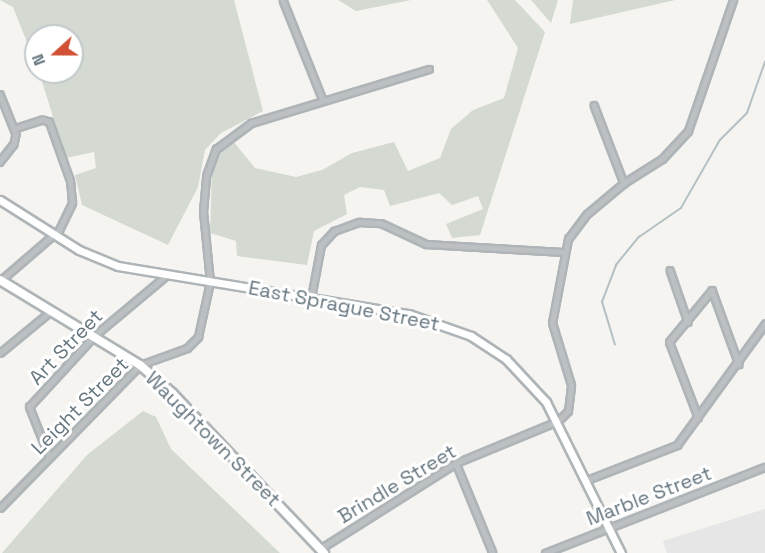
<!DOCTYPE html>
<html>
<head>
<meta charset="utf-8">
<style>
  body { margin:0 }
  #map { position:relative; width:765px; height:553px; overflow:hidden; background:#f5f4f1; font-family:"Space Grotesk",sans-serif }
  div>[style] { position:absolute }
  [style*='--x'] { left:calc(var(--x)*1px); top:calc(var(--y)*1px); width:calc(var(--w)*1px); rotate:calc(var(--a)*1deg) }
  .built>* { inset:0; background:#e5e6e5 }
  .green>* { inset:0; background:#d4d9d1 }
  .stream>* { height:1.5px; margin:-0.75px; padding:0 0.75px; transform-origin:0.75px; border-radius:0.75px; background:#b4c0c3 }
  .roads { filter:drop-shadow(2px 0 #aeb4b7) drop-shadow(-2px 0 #aeb4b7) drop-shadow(0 2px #aeb4b7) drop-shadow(0 -2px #aeb4b7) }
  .street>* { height:4.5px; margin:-2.25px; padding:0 2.25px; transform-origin:2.25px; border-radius:2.25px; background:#bcc0c3 }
  .secondary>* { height:7px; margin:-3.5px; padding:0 3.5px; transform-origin:3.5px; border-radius:3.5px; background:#fff }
  .primary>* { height:8px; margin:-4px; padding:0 4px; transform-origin:4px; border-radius:4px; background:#fff }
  span { translate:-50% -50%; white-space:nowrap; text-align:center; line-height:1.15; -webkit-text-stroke:6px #fff; paint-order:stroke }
  .street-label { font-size:20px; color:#66767f }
  .north { position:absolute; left:24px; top:24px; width:60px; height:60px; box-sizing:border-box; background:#fff; border:2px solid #c2c8cc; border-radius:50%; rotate:249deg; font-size:16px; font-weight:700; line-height:24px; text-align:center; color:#66767f }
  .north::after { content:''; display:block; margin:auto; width:21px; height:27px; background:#d25034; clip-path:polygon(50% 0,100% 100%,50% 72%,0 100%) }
</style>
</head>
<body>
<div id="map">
  <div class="built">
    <div style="clip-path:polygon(765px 509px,765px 553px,667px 553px,663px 541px)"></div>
  </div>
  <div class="green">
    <div style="clip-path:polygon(0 0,234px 0,263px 111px,221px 133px,205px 150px,198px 187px,168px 245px,82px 205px,75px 175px,96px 168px,94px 152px,66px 158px,39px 72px,72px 72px,72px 36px,36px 36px,36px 65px,13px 7px)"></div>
    <div style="clip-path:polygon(338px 0,411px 0,356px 11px)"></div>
    <div style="clip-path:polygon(487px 0,515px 0,545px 32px,480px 235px,452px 238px,446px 224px,483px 209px,478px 196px,452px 205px,439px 193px,390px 206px,384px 190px,360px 187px,344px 195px,347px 214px,314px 231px,307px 265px,237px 256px,236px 241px,210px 233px,212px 170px,219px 153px,233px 141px,255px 168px,296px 177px,322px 170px,352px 153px,394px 142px,408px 171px,440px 158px,451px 129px,473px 110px,504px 98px,518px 48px)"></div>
    <div style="clip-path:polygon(531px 0,558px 0,551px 23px)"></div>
    <div style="clip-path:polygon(573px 0,675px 0,570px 24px)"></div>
    <div style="clip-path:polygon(143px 411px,156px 417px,171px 449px,280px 553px,2px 553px,87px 455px)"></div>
  </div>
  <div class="stream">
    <div style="--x:615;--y:345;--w:45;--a:-106.8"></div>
    <div style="--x:602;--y:302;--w:40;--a:-69"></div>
    <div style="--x:616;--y:265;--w:36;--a:-51"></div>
    <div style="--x:639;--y:237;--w:51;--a:-34.6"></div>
    <div style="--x:681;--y:208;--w:78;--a:-60.2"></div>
    <div style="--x:720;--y:140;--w:38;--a:-45"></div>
    <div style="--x:747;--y:113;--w:54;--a:-70.6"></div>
  </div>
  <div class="roads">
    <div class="street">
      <div style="--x:283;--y:0;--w:108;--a:68.2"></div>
      <div style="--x:0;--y:94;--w:43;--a:68.2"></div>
      <div style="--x:16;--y:134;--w:10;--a:101"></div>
      <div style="--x:14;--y:144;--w:23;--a:128"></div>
      <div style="--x:594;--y:105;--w:84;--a:69"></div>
      <div style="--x:670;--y:270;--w:55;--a:70.9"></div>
      <div style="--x:0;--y:281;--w:78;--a:-40.8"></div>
      <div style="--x:59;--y:230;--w:30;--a:-64"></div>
      <div style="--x:72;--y:203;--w:22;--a:-95"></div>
      <div style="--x:70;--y:181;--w:63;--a:-109.6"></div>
      <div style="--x:49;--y:122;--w:7;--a:-164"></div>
      <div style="--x:42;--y:120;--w:29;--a:162"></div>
      <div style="--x:712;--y:290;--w:79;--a:70"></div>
      <div style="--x:311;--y:298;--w:54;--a:-79.3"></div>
      <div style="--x:321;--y:245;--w:19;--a:-47"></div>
      <div style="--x:334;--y:231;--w:27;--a:-20"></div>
      <div style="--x:359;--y:222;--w:22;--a:3"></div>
      <div style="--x:381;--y:223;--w:50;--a:25"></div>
      <div style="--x:426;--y:244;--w:137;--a:3.3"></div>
      <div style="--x:0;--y:353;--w:66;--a:-39.5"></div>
      <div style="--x:698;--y:418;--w:81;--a:-110.9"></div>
      <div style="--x:669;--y:342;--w:67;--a:-50.4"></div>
      <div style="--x:49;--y:457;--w:54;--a:-111.8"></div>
      <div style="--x:29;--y:407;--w:96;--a:-47.5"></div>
      <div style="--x:94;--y:336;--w:95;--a:-39.9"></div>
      <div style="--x:456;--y:463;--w:97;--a:67.7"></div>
      <div style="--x:587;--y:480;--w:97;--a:-21.3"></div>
      <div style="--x:677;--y:445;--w:150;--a:-54"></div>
      <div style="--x:0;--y:508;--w:200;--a:-45.6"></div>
      <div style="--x:140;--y:365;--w:50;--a:-19.9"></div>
      <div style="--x:187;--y:348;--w:16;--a:-45"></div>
      <div style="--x:198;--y:337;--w:56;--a:-77.7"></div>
      <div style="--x:210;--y:282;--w:70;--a:-95.7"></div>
      <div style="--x:203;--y:212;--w:36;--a:-85"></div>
      <div style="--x:206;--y:176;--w:29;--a:-70"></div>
      <div style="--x:216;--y:149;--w:44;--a:-36.6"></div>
      <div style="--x:251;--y:123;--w:186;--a:-16.9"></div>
      <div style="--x:320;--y:549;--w:161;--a:-32.3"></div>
      <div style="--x:456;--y:463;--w:110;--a:-22.4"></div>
      <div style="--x:558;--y:421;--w:14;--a:-45"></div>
      <div style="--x:568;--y:411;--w:26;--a:-83"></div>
      <div style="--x:571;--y:385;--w:65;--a:-107"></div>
      <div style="--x:552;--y:323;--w:86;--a:-79.2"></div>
      <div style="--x:568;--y:239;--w:31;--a:-53"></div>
      <div style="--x:587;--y:214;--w:48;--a:-40"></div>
      <div style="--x:624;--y:183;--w:45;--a:-32.3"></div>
      <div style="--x:662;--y:159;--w:38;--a:-47"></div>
      <div style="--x:688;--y:131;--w:139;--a:-71"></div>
      <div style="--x:545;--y:553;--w:236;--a:-21.4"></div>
    </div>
    <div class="secondary">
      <div style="--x:0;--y:200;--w:93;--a:32.3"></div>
      <div style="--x:79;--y:250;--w:42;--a:22.3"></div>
      <div style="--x:118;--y:266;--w:295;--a:9.4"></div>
      <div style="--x:409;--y:314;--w:66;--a:19.5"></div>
      <div style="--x:471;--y:336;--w:42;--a:33.3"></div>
      <div style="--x:506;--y:359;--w:59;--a:47.1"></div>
      <div style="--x:546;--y:402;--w:169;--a:63.6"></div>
    </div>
    <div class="primary">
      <div style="--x:0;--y:280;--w:164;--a:31.3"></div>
      <div style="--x:140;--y:365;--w:43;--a:41.2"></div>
      <div style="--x:172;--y:393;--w:221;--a:46.5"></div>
    </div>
  </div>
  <div class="street-label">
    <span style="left:344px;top:306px;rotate:11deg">East Sprague Street</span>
    <span style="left:66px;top:347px;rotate:-46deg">Art Street</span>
    <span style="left:80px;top:406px;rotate:-45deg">Leight Street</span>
    <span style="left:213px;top:439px;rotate:45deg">Waughtown Street</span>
    <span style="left:397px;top:484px;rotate:-31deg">Brindle Street</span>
    <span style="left:649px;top:496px;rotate:-21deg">Marble Street</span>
  </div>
  <div class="north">N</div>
</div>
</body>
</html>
